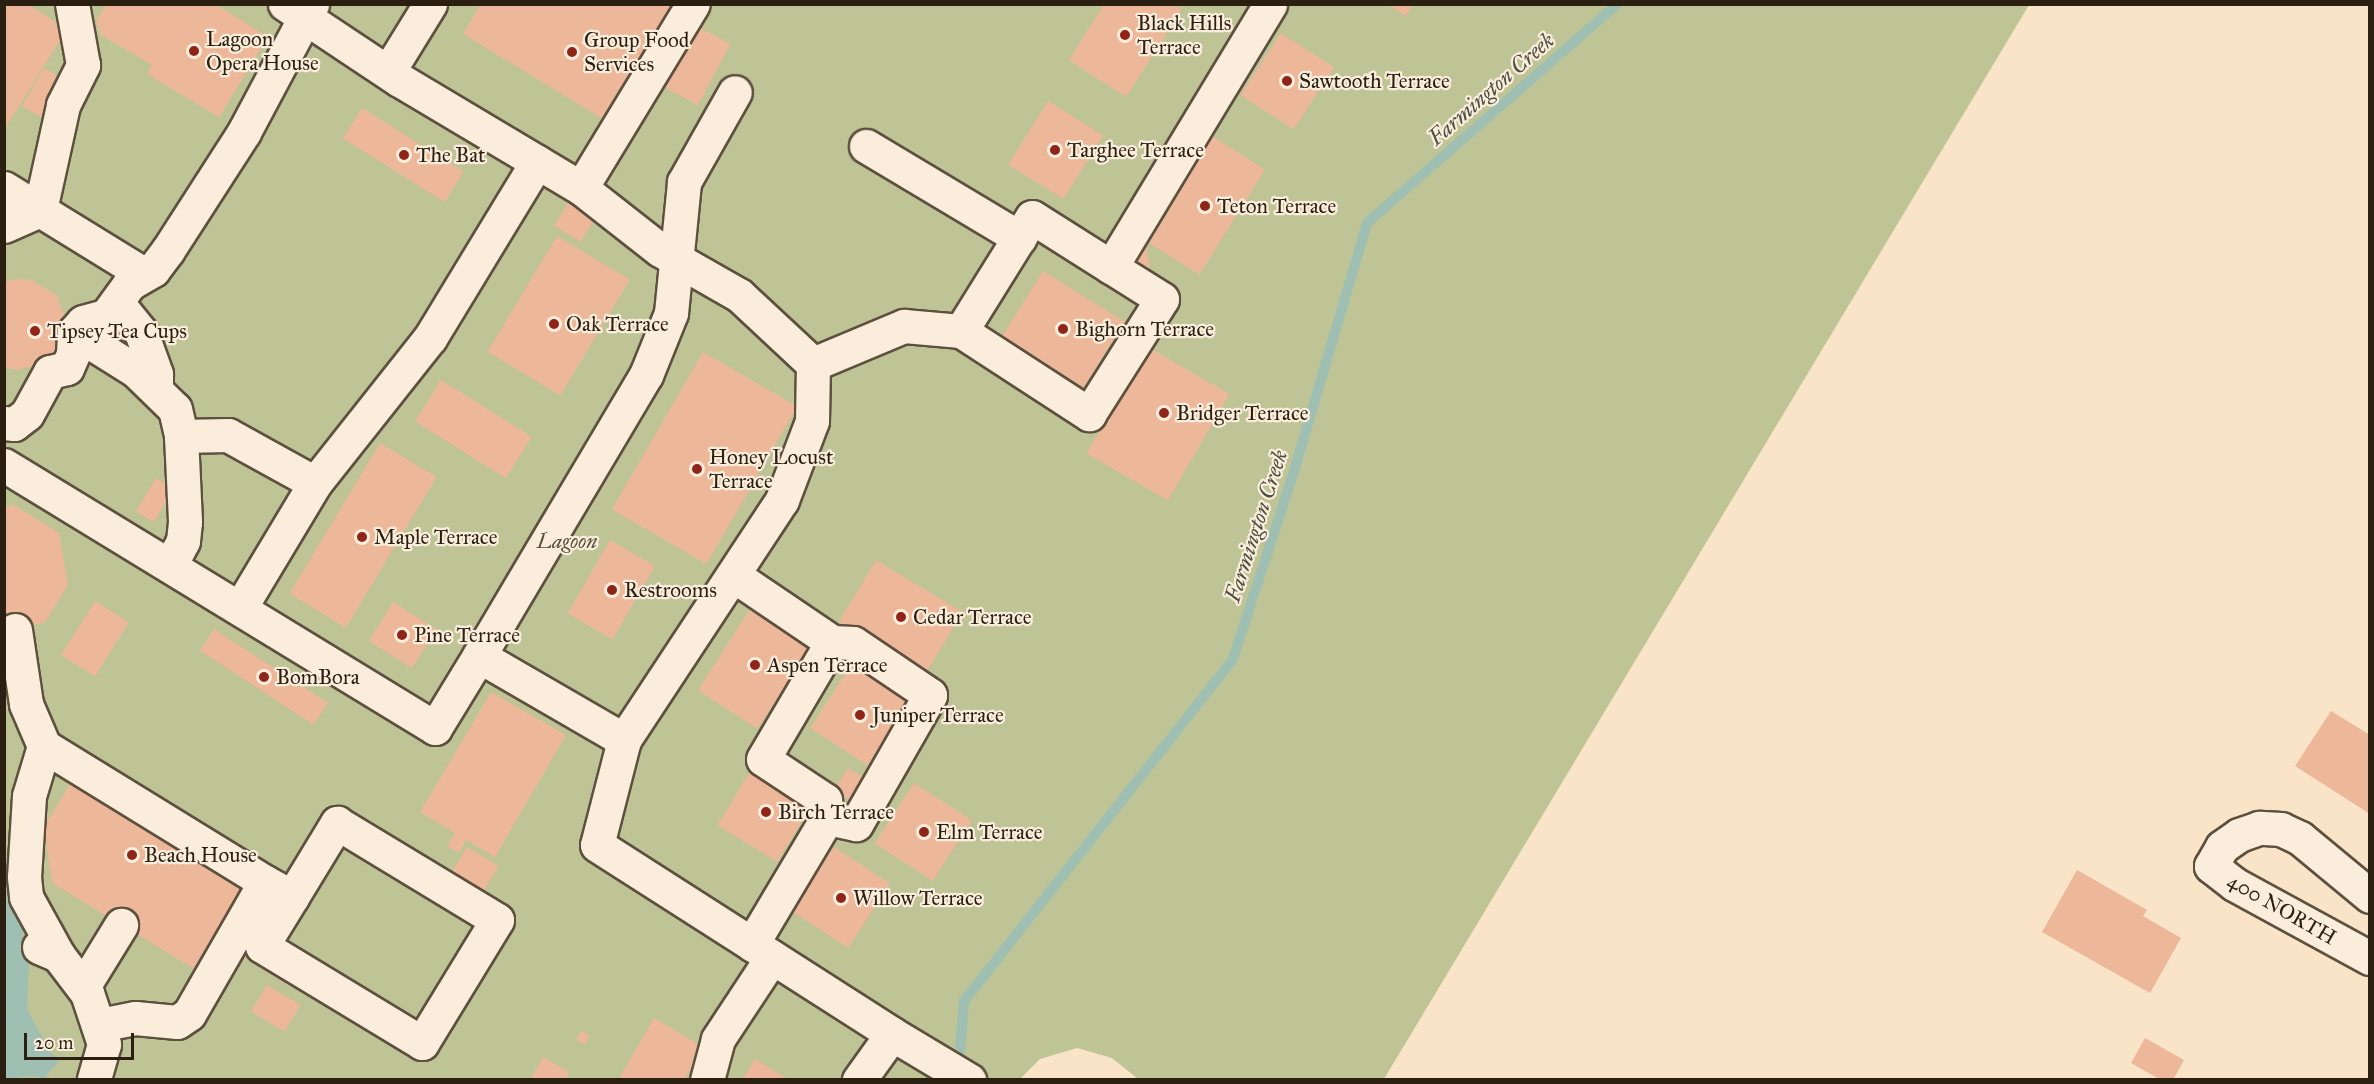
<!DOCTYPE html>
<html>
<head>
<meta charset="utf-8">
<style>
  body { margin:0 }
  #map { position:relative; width:2374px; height:1084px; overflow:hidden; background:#f9e4c7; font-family:"IM FELL Great Primer",serif }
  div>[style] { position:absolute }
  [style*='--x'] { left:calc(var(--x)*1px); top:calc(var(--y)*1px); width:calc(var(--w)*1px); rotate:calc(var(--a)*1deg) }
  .green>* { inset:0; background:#bec496 }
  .water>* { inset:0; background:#9ebfb1 }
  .stream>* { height:10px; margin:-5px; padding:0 5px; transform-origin:5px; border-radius:5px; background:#9ebfb1 }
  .building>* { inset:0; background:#edb79a; transform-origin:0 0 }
  .roads { filter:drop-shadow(2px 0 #5e503e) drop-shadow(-2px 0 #5e503e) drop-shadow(0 2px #5e503e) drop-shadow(0 -2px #5e503e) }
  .minor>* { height:33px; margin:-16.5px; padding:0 16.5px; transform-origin:16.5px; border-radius:16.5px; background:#fbeddb }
  .dots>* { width:16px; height:16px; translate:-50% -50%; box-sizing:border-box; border:3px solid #fbeddb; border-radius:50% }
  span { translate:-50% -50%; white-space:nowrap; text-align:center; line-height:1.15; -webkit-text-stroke:4.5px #fbeddb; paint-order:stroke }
  .poi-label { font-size:21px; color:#2a1f11 }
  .left { translate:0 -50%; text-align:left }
  .park-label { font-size:21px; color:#565139; font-style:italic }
  .street-label { font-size:21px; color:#2a1f11 }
  .water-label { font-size:22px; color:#4d4f41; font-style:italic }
  .frame { position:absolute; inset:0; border:6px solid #2a1f11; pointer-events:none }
  .scale { position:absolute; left:24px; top:1033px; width:110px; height:27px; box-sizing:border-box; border:3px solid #2a1f11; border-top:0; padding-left:8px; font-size:18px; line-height:21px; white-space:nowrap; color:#2a1f11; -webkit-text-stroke:4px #fbeddb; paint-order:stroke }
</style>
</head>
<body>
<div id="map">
  <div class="green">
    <div style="clip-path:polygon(5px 5px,2029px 5px,1384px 1079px,1138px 1079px,1112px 1058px,1077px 1048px,1040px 1059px,1019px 1080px,5px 1079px)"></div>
  </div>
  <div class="water">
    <div style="clip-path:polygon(4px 850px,10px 870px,6px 896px,23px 929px,23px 952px,29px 964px,27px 1009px,50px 1052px,60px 1060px,43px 1079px,33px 1076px,5px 1079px)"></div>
  </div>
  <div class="stream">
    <div style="--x:960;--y:1051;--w:50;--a:-85.4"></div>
    <div style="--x:964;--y:1001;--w:435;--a:-51.8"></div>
    <div style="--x:1233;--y:659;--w:201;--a:-72"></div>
    <div style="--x:1295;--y:468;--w:255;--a:-73.6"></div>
    <div style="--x:1367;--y:223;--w:332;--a:-41.2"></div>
  </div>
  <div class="building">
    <div style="clip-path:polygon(4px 4px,27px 4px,67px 29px,4px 130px)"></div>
    <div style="clip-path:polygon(106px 4px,215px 4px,268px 37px,219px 117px,147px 74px,152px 65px,101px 35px,96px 21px)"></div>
    <div style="clip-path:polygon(481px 4px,680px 4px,608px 122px,463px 34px)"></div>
    <div style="clip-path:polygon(1104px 4px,1173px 4px,1182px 10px,1126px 97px,1069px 60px)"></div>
    <div style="clip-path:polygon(1387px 4px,1413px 4px,1406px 16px)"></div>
    <div style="left:689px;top:22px;width:47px;height:69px;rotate:28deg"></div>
    <div style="left:1281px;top:33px;width:63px;height:74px;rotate:33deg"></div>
    <div style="left:44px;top:68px;width:22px;height:44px;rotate:30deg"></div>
    <div style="left:1048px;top:101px;width:65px;height:75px;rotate:32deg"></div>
    <div style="left:362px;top:108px;width:120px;height:36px;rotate:32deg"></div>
    <div style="left:1210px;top:135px;width:65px;height:124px;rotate:32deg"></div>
    <div style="left:570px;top:200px;width:31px;height:30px;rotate:32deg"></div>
    <div style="left:557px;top:236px;width:85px;height:135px;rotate:31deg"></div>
    <div style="left:1146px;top:246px;width:25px;height:15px;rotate:81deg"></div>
    <div style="left:1043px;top:271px;width:96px;height:77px;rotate:32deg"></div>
    <div style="clip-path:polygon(17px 279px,32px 280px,57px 296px,67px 324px,58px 352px,47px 362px,17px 370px,4px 367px,4px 282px)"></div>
    <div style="left:1148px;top:347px;width:94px;height:123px;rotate:30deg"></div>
    <div style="left:703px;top:352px;width:109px;height:182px;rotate:30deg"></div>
    <div style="left:441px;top:380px;width:107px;height:49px;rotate:32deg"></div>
    <div style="left:380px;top:443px;width:66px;height:176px;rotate:31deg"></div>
    <div style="left:156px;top:478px;width:21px;height:39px;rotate:31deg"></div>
    <div style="clip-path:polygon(14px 505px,59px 533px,68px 585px,45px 622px,4px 633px,4px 508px)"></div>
    <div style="left:610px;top:540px;width:52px;height:85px;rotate:30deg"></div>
    <div style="left:876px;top:560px;width:101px;height:72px;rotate:31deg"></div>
    <div style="left:95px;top:601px;width:40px;height:64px;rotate:32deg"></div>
    <div style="left:393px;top:602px;width:51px;height:46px;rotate:32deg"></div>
    <div style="left:755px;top:602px;width:71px;height:105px;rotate:33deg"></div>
    <div style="left:214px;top:629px;width:136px;height:26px;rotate:33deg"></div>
    <div style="left:851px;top:665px;width:70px;height:75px;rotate:33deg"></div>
    <div style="clip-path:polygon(491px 692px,566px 735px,495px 857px,466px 840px,459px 853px,447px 846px,455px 833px,420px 812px)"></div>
    <div style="clip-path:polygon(2331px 711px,2370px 735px,2370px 814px,2295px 766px)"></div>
    <div style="left:755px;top:763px;width:70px;height:73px;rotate:31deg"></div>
    <div style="left:848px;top:768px;width:19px;height:26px;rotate:32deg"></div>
    <div style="clip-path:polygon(78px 771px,263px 883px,206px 976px,52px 883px,44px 827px)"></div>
    <div style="left:914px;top:783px;width:69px;height:72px;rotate:33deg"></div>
    <div style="left:467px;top:847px;width:37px;height:39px;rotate:31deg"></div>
    <div style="left:834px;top:847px;width:67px;height:77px;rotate:33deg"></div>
    <div style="clip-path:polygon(2077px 870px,2147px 910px,2143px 916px,2181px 938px,2150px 993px,2042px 932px)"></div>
    <div style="left:267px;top:985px;width:39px;height:31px;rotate:31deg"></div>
    <div style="clip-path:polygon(654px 1018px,703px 1047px,684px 1080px,618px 1080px)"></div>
    <div style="left:581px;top:1031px;width:10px;height:10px;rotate:29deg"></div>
    <div style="clip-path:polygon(2145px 1038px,2184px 1060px,2173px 1080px,2161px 1080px,2131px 1063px)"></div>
    <div style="clip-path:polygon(543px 1057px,569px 1072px,565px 1080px,530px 1080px)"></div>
    <div style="clip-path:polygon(755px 1059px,789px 1080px,742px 1080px)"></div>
  </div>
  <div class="roads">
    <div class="minor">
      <div style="--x:285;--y:4;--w:136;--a:33.6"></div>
      <div style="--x:398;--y:79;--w:213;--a:30.8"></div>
      <div style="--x:581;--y:188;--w:100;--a:38.1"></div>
      <div style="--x:660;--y:250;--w:91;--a:29.7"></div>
      <div style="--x:739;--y:295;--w:101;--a:43"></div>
      <div style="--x:813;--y:364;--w:57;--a:91"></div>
      <div style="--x:812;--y:421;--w:85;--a:110.8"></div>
      <div style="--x:782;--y:500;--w:287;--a:123.4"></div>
      <div style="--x:388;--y:72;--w:80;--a:-58.3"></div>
      <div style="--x:866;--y:146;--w:179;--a:30.9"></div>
      <div style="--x:4;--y:188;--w:164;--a:31.6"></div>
      <div style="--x:581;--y:188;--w:215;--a:-58.7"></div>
      <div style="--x:4;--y:226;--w:39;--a:-24"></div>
      <div style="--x:40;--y:210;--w:107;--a:-77.6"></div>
      <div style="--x:63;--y:105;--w:45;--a:-63.4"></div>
      <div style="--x:83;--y:65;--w:62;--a:-100.2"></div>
      <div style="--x:118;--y:304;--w:36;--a:51"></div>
      <div style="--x:141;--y:332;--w:45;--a:70.3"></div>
      <div style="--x:156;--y:374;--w:16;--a:90"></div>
      <div style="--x:961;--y:331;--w:153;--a:33"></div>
      <div style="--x:1089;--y:414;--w:136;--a:-57.6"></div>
      <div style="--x:1162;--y:299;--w:60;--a:-147.9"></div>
      <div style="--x:74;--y:332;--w:73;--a:32.2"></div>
      <div style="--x:136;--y:371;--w:54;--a:44.3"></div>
      <div style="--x:175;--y:409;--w:28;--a:77"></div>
      <div style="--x:181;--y:436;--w:86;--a:87.3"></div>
      <div style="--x:185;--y:522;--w:19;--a:96"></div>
      <div style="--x:183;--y:541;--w:27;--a:118"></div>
      <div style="--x:813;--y:364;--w:99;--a:-22.7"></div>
      <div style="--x:904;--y:326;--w:57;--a:5"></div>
      <div style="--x:961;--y:331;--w:134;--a:-58.1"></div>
      <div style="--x:1032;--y:217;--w:93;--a:32.3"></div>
      <div style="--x:1111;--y:267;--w:307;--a:-58.8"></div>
      <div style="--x:4;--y:423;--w:10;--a:6"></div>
      <div style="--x:14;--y:424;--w:16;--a:-38"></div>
      <div style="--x:27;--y:414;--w:48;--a:-61.3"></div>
      <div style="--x:50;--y:372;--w:17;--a:-13"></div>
      <div style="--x:67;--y:368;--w:15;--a:-67"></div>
      <div style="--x:73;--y:354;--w:22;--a:-87"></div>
      <div style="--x:74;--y:332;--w:13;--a:-48"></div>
      <div style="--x:83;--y:322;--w:24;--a:-15"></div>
      <div style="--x:106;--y:316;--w:39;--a:-54"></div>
      <div style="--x:129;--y:284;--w:28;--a:-30"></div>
      <div style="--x:153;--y:270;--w:25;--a:-53"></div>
      <div style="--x:168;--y:250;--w:140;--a:-57.2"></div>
      <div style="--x:244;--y:132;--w:145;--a:-62"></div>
      <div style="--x:181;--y:436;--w:47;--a:-1.2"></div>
      <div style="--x:228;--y:435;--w:99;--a:28.9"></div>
      <div style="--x:4;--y:465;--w:505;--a:31.39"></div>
      <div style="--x:435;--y:728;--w:84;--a:-58.6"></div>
      <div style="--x:479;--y:656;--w:168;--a:30.1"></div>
      <div style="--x:624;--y:740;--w:108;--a:104.4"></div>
      <div style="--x:597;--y:845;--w:350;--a:32.6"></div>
      <div style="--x:892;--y:1034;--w:57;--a:125.7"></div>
      <div style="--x:733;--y:575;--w:120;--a:34.1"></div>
      <div style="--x:832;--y:642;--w:21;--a:3"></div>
      <div style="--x:853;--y:643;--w:93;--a:34"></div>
      <div style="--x:930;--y:695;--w:149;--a:119.8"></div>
      <div style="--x:856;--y:824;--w:30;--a:-168"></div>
      <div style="--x:827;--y:818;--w:147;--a:120.8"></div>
      <div style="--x:240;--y:608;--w:146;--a:-59"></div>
      <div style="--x:315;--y:483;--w:185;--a:-51.6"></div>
      <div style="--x:430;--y:338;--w:206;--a:-58.7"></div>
      <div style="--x:15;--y:630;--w:75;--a:81.5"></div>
      <div style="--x:26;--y:704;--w:46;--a:66.8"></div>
      <div style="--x:44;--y:746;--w:259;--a:31.6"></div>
      <div style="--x:265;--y:882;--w:152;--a:119.9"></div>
      <div style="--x:189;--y:1014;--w:14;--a:146"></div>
      <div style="--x:177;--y:1022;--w:42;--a:-174.6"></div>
      <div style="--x:135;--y:1018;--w:36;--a:169"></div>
      <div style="--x:479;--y:656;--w:327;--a:-59.3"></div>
      <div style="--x:646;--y:375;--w:67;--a:-68"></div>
      <div style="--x:671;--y:313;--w:132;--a:-84.3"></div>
      <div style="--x:684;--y:182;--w:103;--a:-60.5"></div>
      <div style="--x:44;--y:746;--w:52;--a:106.7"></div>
      <div style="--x:29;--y:796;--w:81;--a:93.5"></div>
      <div style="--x:24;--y:877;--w:20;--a:84"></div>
      <div style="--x:26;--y:897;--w:66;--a:61.1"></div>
      <div style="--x:827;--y:818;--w:18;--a:-96"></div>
      <div style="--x:825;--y:800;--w:74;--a:-146.5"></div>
      <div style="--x:763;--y:759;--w:136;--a:-59.5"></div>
      <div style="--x:265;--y:882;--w:31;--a:29"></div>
      <div style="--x:292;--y:897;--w:87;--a:-58.7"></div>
      <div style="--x:337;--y:823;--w:187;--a:31.2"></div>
      <div style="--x:497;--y:920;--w:144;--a:121.4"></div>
      <div style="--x:422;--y:1043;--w:187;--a:-148.8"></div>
      <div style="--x:262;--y:946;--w:57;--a:-58.5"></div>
      <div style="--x:2370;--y:896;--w:91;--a:-140.4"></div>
      <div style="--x:2300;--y:838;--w:21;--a:-155"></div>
      <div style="--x:2281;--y:829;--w:22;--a:-177"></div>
      <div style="--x:2259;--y:828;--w:21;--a:161"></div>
      <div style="--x:2239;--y:835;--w:21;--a:145"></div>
      <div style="--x:2222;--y:847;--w:22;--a:120"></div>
      <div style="--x:2211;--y:866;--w:29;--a:38"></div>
      <div style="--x:2234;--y:884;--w:155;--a:28.6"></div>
      <div style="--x:39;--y:947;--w:21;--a:23"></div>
      <div style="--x:58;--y:955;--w:48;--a:52.7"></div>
      <div style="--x:87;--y:993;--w:54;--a:71.6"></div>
      <div style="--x:104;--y:1044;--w:37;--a:106"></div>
      <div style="--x:83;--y:987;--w:73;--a:-58.5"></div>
      <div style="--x:892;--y:1034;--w:90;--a:30.9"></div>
      <div style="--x:707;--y:1080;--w:42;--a:-75"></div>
      <div style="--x:718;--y:1039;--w:98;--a:-56.6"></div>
    </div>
  </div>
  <div class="dots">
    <div style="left:1125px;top:35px;background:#8f2418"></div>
    <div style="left:194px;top:51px;background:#8f2418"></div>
    <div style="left:572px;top:52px;background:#8f2418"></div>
    <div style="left:1287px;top:81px;background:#8f2418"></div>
    <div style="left:1055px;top:150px;background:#8f2418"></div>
    <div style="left:404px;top:155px;background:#8f2418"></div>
    <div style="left:1205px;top:206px;background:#8f2418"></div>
    <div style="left:554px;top:324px;background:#8f2418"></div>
    <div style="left:1063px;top:329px;background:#8f2418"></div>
    <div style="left:35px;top:331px;background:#8f2418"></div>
    <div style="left:1164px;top:413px;background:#8f2418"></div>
    <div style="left:697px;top:469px;background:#8f2418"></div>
    <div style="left:362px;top:537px;background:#8f2418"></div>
    <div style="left:612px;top:590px;background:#8f2418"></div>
    <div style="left:901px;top:617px;background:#8f2418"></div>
    <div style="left:402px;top:635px;background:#8f2418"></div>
    <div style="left:755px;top:665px;background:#8f2418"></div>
    <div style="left:264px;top:677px;background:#8f2418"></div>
    <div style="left:860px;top:715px;background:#8f2418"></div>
    <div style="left:766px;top:812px;background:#8f2418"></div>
    <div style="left:924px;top:832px;background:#8f2418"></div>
    <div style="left:132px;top:855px;background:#8f2418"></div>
    <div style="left:841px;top:898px;background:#8f2418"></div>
  </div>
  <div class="poi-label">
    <span class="left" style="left:1137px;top:35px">Black Hills<br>Terrace</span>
    <span class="left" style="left:206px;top:51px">Lagoon<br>Opera House</span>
    <span class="left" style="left:584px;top:52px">Group Food<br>Services</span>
    <span class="left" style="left:1299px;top:81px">Sawtooth Terrace</span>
    <span class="left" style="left:1067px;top:150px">Targhee Terrace</span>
    <span class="left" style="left:416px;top:155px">The Bat</span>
    <span class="left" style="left:1217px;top:206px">Teton Terrace</span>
    <span class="left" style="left:566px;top:324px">Oak Terrace</span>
    <span class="left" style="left:1075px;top:329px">Bighorn Terrace</span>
    <span class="left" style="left:47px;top:331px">Tipsey Tea Cups</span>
    <span class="left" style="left:1176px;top:413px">Bridger Terrace</span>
    <span class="left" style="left:709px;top:469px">Honey Locust<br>Terrace</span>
    <span class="left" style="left:374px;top:537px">Maple Terrace</span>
    <span class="left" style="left:624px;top:590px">Restrooms</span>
    <span class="left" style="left:913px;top:617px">Cedar Terrace</span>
    <span class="left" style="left:414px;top:635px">Pine Terrace</span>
    <span class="left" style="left:767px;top:665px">Aspen Terrace</span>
    <span class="left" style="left:276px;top:677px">BomBora</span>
    <span class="left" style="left:872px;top:715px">Juniper Terrace</span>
    <span class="left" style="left:778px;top:812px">Birch Terrace</span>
    <span class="left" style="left:936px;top:832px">Elm Terrace</span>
    <span class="left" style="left:144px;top:855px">Beach House</span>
    <span class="left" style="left:853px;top:898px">Willow Terrace</span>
  </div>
  <div class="park-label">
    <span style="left:567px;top:541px">Lagoon</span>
  </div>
  <div class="street-label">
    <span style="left:2282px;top:909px;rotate:30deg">400 NORTH</span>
  </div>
  <div class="water-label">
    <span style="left:1491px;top:89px;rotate:-41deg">Farmington Creek</span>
    <span style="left:1256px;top:526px;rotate:-72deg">Farmington Creek</span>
  </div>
  <div class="frame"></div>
  <div class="scale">20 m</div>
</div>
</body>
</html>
